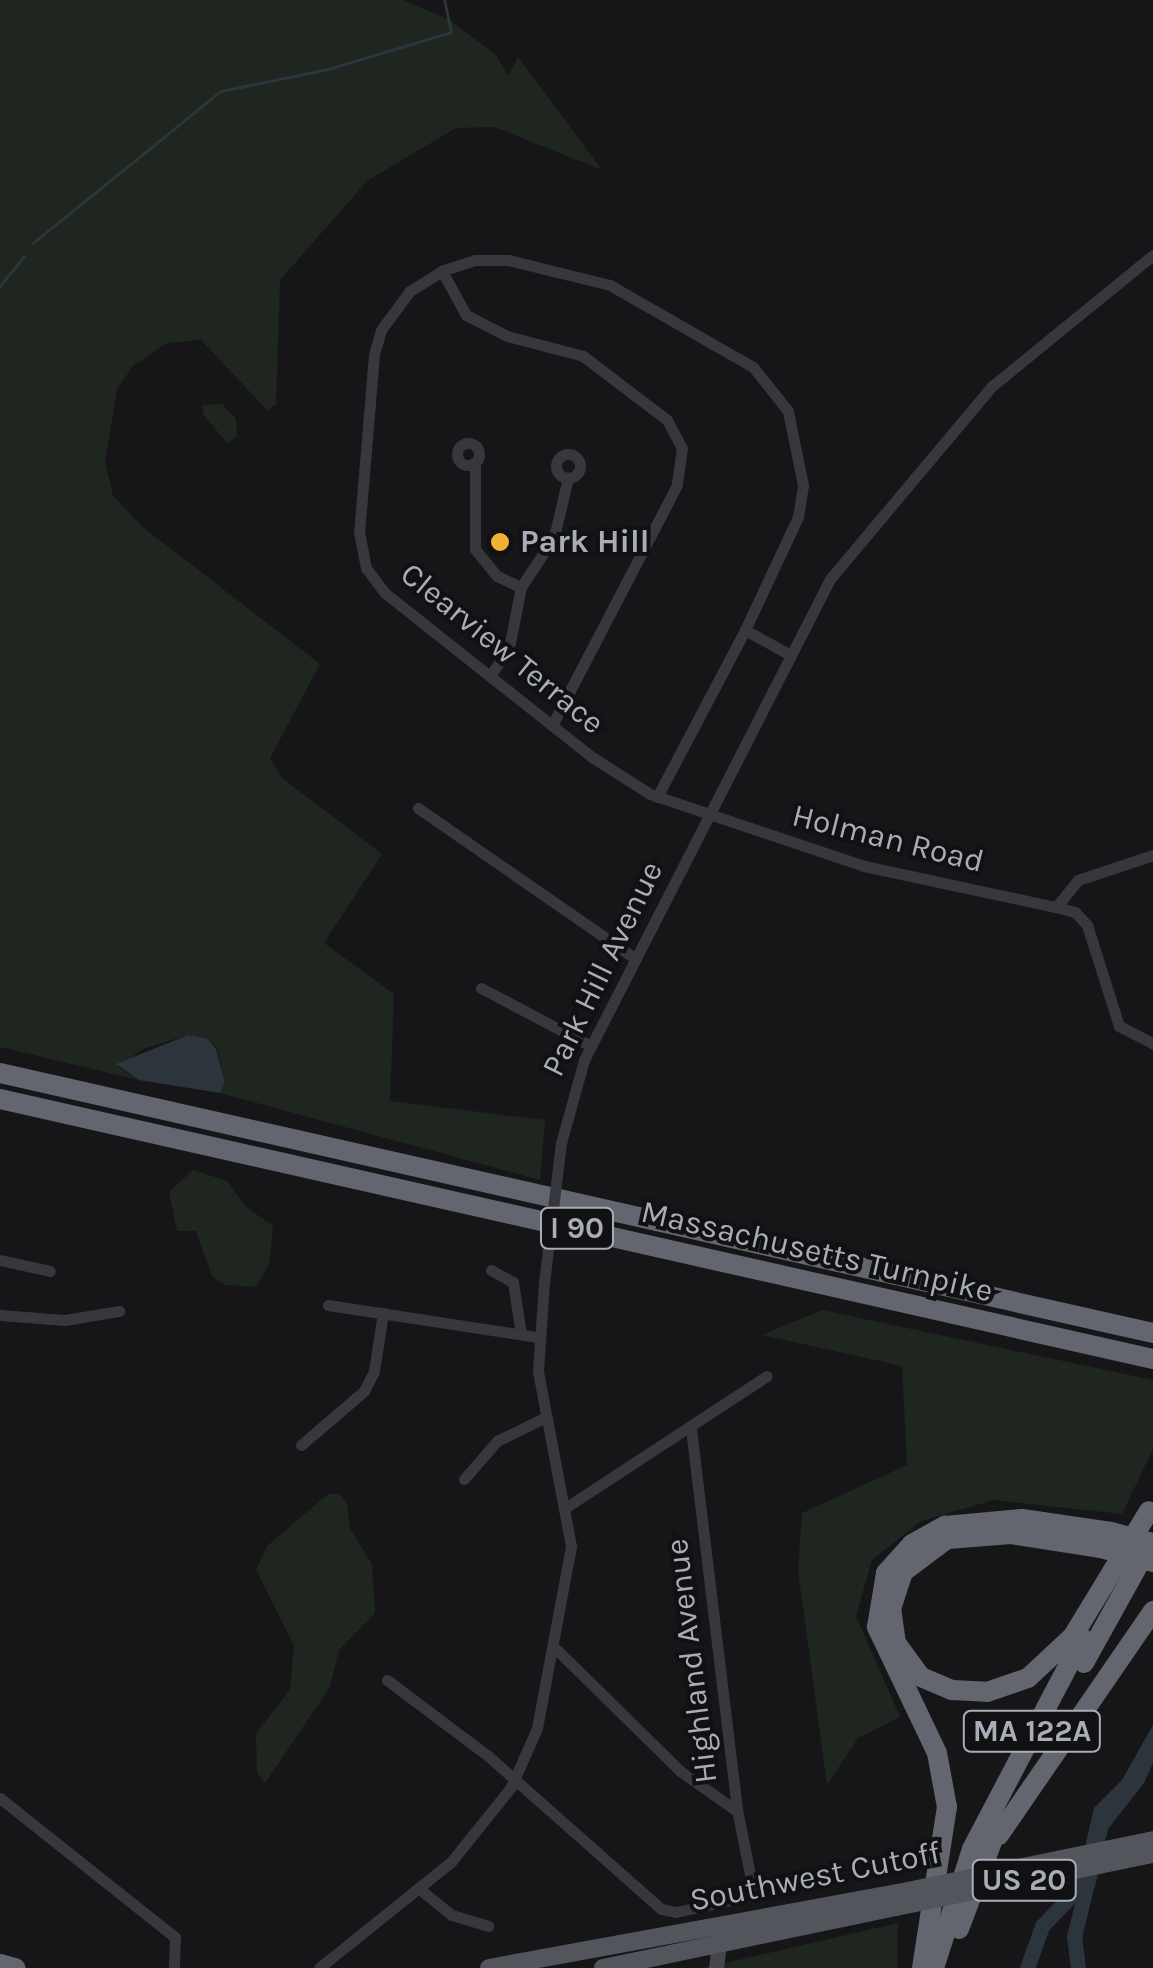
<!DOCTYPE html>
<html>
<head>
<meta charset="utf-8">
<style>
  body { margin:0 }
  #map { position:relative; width:1153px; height:1968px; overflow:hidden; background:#161618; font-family:Karla,sans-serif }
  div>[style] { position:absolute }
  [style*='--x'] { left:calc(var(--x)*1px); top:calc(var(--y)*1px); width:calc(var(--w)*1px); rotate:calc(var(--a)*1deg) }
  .green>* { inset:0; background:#1e261f }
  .water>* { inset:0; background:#2c353c }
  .stream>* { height:2.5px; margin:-1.25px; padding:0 1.25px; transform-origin:1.25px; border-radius:1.25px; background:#2c353c }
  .river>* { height:15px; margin:-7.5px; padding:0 7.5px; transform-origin:7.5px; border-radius:7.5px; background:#2c353c }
  .street>* { height:11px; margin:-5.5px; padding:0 5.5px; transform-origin:5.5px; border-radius:5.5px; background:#37383d }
  .street>.ring { margin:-5.5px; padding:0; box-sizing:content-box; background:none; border:11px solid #37383d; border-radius:50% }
  .secondary>* { height:15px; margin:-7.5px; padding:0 7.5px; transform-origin:7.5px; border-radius:7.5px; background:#45474d }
  .primary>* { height:18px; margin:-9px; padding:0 9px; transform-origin:9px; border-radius:9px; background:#53555c }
  .highway>* { height:20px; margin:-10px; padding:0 10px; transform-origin:10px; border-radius:10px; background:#63666e }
  .street-bridge>* { height:11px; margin:-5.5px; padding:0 5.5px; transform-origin:5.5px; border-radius:5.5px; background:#37383d }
  .primary-bridge>* { height:18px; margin:-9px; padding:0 9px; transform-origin:9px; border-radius:9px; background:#53555c }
  .highway-bridge>* { height:20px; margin:-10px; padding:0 10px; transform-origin:10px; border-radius:10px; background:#63666e }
  .dots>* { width:28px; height:28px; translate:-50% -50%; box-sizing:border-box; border:5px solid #111113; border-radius:50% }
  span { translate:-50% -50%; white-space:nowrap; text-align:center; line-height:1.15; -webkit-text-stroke:8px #111113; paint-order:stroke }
  .shield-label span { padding:2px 8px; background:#111113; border:2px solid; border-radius:8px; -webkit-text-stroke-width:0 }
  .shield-label { font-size:30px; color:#a8adb8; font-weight:700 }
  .poi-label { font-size:32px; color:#a8adb8; font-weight:700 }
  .left { translate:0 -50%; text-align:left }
  .street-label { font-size:32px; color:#a8adb8 }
</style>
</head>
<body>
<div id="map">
  <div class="green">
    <div style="clip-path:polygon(0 0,403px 0,448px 19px,496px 55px,508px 76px,518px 57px,602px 170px,494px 127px,456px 128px,367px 181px,280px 280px,276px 404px,267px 410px,201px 340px,167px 343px,133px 366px,117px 389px,105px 461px,113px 496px,144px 528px,320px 664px,270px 758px,282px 778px,382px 854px,324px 943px,394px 994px,390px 1101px,545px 1120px,540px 1180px,220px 1093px,225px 1082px,217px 1049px,207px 1038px,188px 1035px,143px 1049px,118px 1067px,139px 1080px,0 1047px)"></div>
    <div style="clip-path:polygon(222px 404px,236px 419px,237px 436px,228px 444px,203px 414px,203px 405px)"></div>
    <div style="clip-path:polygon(193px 1170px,227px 1181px,245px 1206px,273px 1226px,269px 1265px,256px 1287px,225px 1285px,212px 1276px,196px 1231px,177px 1231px,169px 1192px)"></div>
    <div style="clip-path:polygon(822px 1310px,1153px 1380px,1153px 1449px,1122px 1514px,994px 1500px,921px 1521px,872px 1560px,856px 1616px,900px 1717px,858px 1738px,827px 1785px,798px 1570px,802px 1513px,907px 1465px,902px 1366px,762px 1335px)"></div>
    <div style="clip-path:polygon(328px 1494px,340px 1494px,347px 1504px,350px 1529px,372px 1564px,375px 1613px,339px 1650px,330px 1687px,265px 1783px,257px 1773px,256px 1733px,290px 1690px,294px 1646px,256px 1570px,267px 1546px)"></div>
    <div style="clip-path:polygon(898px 1923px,897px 1968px,703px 1968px)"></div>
  </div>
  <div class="water">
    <div style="clip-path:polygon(188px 1035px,207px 1038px,216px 1049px,225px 1082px,220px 1093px,139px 1080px,116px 1064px)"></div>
    <div style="clip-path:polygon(1153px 1725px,1153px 1763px,1144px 1783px,1108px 1829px,1095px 1887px,1073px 1899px,1066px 1896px,1079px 1873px,1094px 1808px,1122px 1780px)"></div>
  </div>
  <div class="stream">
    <div style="--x:33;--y:243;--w:242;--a:-39"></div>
    <div style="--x:221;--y:91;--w:109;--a:-11.6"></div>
    <div style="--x:328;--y:69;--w:128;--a:-16.7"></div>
    <div style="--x:451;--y:32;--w:33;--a:-102"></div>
    <div style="--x:0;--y:286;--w:38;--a:-51"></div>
  </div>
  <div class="river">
    <div style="--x:1027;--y:1968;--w:45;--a:-70.3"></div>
    <div style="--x:1042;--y:1926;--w:57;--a:-46.4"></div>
    <div style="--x:1078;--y:1968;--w:31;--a:-97"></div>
    <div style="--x:1074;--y:1937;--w:60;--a:-76.4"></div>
  </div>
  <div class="street">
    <div style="--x:442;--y:271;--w:50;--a:61.4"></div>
    <div style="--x:466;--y:315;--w:46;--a:27.1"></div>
    <div style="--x:507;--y:336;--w:79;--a:14.7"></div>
    <div style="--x:583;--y:356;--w:106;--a:37.3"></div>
    <div style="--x:667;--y:420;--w:32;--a:62"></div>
    <div style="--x:682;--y:448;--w:37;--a:98"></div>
    <div style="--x:677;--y:485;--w:271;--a:117.5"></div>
    <div class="ring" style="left:457px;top:443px;width:11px;height:11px"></div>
    <div class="ring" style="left:556px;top:454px;width:13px;height:13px"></div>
    <div style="--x:475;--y:462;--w:87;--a:90"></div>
    <div style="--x:475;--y:549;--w:35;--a:51"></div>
    <div style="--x:497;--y:576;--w:26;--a:25"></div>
    <div style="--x:745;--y:630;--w:125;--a:-64.9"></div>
    <div style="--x:798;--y:517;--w:32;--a:-81"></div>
    <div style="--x:803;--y:485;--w:76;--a:-101.5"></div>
    <div style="--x:788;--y:411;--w:56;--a:-128.5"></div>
    <div style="--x:753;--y:367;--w:165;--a:-150.2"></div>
    <div style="--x:610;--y:285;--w:105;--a:-166.2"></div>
    <div style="--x:508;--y:260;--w:33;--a:180"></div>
    <div style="--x:475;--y:260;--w:35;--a:162"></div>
    <div style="--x:442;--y:271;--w:39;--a:148"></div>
    <div style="--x:409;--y:292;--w:47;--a:126.4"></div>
    <div style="--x:381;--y:330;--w:26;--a:106"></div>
    <div style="--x:374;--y:355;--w:178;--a:94.8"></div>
    <div style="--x:359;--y:532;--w:37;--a:79"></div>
    <div style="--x:366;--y:568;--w:31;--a:53"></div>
    <div style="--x:385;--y:593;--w:264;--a:38.4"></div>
    <div style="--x:592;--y:757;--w:69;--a:32.5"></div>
    <div style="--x:650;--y:794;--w:226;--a:18.6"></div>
    <div style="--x:864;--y:866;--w:196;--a:12.1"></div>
    <div style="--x:490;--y:676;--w:34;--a:-56"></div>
    <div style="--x:509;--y:648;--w:62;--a:-78.9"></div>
    <div style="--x:521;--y:587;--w:60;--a:-56.6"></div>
    <div style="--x:554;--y:537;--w:61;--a:-76.7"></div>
    <div style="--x:657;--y:797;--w:189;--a:-62.2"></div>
    <div style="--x:745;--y:630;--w:48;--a:28.7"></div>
    <div style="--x:418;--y:808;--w:265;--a:34.7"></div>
    <div style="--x:1153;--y:855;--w:79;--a:161.6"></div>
    <div style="--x:1078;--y:880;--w:35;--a:129"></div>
    <div style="--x:1056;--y:907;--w:20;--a:15"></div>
    <div style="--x:1075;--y:912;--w:18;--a:47"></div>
    <div style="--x:1087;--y:925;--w:106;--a:72.4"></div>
    <div style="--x:1119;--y:1026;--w:38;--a:27"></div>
    <div style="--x:481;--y:988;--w:124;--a:27.8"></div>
    <div style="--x:561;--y:1143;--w:86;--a:-74.5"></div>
    <div style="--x:584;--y:1060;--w:540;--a:-62.91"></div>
    <div style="--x:830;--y:579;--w:251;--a:-50"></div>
    <div style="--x:991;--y:387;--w:209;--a:-39.2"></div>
    <div style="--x:0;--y:1260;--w:51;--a:12.4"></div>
    <div style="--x:491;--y:1270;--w:25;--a:29"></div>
    <div style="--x:513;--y:1282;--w:53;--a:81.3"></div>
    <div style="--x:328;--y:1305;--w:211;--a:8.7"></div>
    <div style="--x:0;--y:1315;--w:65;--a:4.4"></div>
    <div style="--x:65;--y:1320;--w:55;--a:-9.5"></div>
    <div style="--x:301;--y:1445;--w:83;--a:-40.6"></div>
    <div style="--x:364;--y:1391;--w:22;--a:-63"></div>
    <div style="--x:374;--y:1371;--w:59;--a:-81.2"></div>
    <div style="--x:464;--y:1479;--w:50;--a:-49"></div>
    <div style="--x:497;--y:1441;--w:55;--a:-26.1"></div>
    <div style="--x:565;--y:1508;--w:241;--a:-33.2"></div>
    <div style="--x:555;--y:1648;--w:175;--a:44.5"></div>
    <div style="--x:680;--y:1771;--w:70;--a:35.1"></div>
    <div style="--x:387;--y:1680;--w:125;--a:36.9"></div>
    <div style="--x:487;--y:1755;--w:232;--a:41.5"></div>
    <div style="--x:661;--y:1909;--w:15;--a:11"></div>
    <div style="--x:676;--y:1912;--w:71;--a:-12.3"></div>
    <div style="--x:745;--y:1897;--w:14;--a:-60"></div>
    <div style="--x:752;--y:1885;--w:77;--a:-101.2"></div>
    <div style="--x:737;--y:1809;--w:381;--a:-96.9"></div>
    <div style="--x:0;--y:1798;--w:223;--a:38.5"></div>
    <div style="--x:175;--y:1937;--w:31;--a:92"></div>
    <div style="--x:422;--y:1891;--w:38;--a:39"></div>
    <div style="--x:452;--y:1915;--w:38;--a:17"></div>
    <div style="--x:319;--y:1968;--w:169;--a:-38.8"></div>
    <div style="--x:451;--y:1862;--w:96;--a:-51.3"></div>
    <div style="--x:511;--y:1787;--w:64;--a:-66.2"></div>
    <div style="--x:537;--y:1728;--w:185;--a:-79.4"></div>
    <div style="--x:571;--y:1546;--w:178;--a:-100.7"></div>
    <div style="--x:538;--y:1371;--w:88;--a:-86.1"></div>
  </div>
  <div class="secondary">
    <div style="--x:716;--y:1968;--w:24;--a:-83"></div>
  </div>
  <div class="primary">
    <div style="--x:489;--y:1968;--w:416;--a:-10.4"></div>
    <div style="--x:603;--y:1968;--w:299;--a:-11.8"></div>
  </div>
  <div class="highway">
    <div style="--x:0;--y:1073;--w:1182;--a:12.71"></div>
    <div style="--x:0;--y:1099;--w:1182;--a:12.71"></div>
    <div style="--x:1101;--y:1548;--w:91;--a:-171.2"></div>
    <div style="--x:1011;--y:1534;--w:64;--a:175.5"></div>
    <div style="--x:947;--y:1539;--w:55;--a:143.1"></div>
    <div style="--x:903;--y:1572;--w:38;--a:108"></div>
    <div style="--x:891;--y:1608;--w:35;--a:82"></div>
    <div style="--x:896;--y:1643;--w:42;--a:53.7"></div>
    <div style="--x:921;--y:1677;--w:34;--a:23"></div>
    <div style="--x:952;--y:1690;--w:35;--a:3"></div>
    <div style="--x:987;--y:1692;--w:43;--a:-18.9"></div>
    <div style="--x:1028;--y:1678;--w:62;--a:-43"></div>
    <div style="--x:1073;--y:1636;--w:146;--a:-58.7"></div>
    <div style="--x:1084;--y:1663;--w:136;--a:-61"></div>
    <div style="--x:999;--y:1835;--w:272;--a:-55.5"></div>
    <div style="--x:959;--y:1929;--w:116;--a:-69.2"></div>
    <div style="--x:0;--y:1964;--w:16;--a:15"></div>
    <div style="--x:922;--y:1968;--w:163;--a:-81.2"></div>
    <div style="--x:947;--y:1807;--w:55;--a:-100.5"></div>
    <div style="--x:937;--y:1753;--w:140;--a:-115.5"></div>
    <div style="--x:877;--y:1627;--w:55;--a:-80.5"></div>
    <div style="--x:886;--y:1573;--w:39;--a:-48"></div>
    <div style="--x:912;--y:1544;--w:38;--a:-29"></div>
    <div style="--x:945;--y:1526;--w:77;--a:-5.2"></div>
    <div style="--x:1022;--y:1519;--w:90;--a:8.3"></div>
    <div style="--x:934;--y:1968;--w:125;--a:-72.3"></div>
    <div style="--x:972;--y:1849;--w:238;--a:-62.3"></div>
  </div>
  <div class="street-bridge">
    <div style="--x:544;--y:1283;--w:141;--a:-83.1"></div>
  </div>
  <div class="primary-bridge">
    <div style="--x:898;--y:1893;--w:260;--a:-11.7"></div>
    <div style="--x:896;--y:1907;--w:262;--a:-11.7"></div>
  </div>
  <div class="highway-bridge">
    <div style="--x:1111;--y:1532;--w:43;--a:14.7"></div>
    <div style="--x:1101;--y:1548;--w:54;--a:15.1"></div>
  </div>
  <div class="dots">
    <div style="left:500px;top:542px;background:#f2b134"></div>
  </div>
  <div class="shield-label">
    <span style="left:577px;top:1228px">I 90</span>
    <span style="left:1032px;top:1731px">MA 122A</span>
    <span style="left:1024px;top:1880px">US 20</span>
  </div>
  <div class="poi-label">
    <span class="left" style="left:520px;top:542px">Park Hill</span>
  </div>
  <div class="street-label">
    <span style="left:502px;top:649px;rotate:39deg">Clearview Terrace</span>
    <span style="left:888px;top:839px;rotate:14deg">Holman Road</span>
    <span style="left:603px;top:969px;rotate:-64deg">Park Hill Avenue</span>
    <span style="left:817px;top:1252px;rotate:13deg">Massachusetts Turnpike</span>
    <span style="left:692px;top:1661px;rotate:-97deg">Highland Avenue</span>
    <span style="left:815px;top:1877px;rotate:-11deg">Southwest Cutoff</span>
  </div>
</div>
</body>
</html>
